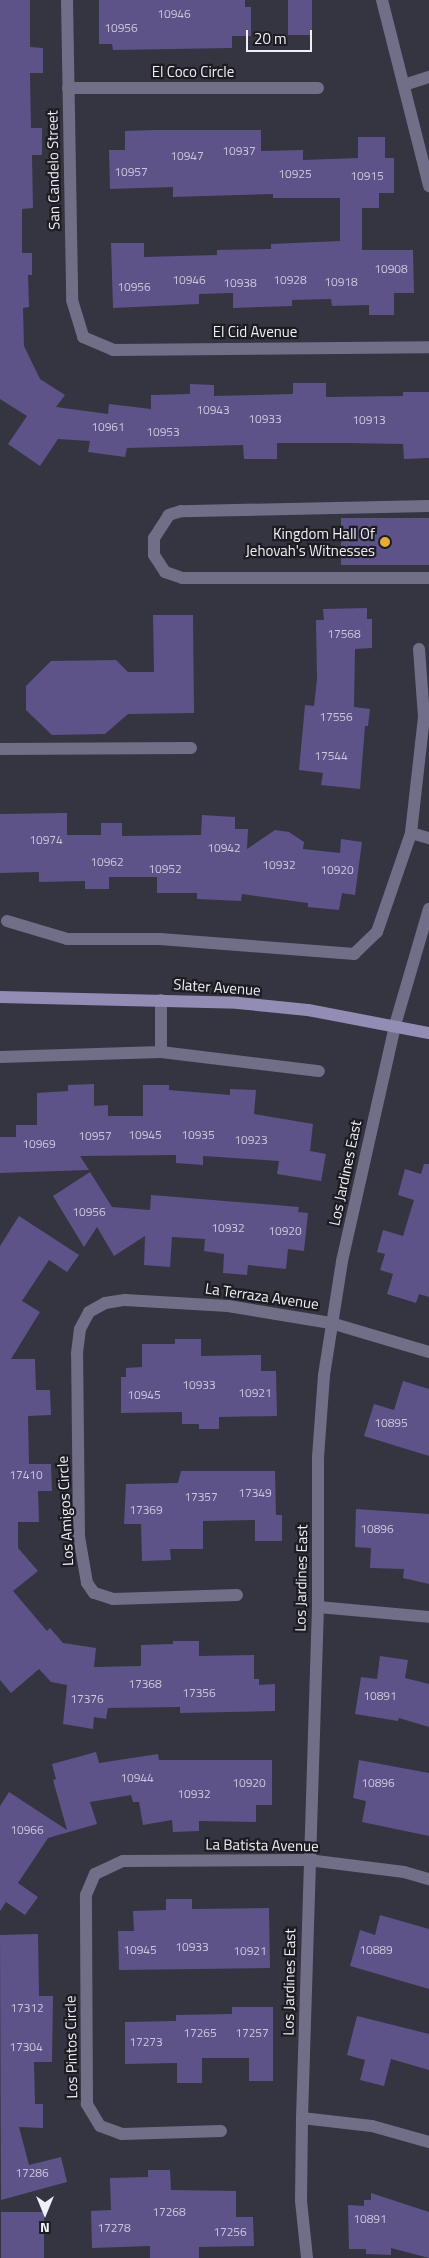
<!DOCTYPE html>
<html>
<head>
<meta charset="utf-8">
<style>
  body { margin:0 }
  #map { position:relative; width:429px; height:2258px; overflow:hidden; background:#353441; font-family:"Titillium Web",sans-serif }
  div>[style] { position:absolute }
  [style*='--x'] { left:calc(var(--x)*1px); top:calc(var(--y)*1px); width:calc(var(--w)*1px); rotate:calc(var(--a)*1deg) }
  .building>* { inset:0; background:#5d5389; transform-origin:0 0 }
  .service>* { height:12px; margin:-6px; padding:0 6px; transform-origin:6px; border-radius:6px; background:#716e87 }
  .minor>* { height:12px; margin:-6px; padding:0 6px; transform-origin:6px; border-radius:6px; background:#716e87 }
  .tertiary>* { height:12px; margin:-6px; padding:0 6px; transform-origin:6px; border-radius:6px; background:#716e87 }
  .secondary>* { height:12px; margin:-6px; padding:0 6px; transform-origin:6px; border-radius:6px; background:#938db5 }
  .dots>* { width:14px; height:14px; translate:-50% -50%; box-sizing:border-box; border:2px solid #1d1c22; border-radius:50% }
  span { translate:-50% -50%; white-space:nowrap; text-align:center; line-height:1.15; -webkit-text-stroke:4.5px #1d1c22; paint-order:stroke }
  .number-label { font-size:12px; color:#cbc8dc }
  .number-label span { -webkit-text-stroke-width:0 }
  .street-label { font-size:15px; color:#f0eff8 }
  .poi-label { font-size:15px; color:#f0eff8 }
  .right { translate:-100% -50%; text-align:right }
  .north { position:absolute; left:20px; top:2188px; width:50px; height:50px; -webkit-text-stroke:4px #1d1c22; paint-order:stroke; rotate:180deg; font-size:14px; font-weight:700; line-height:20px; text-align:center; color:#f0eff8 }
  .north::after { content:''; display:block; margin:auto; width:18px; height:22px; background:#f0eff8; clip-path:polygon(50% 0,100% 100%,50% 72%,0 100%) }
  .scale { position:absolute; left:246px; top:30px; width:66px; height:22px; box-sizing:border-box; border:2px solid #f0eff8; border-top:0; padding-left:6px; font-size:15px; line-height:18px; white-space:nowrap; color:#f0eff8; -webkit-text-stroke:4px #1d1c22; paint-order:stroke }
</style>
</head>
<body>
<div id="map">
  <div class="building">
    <div style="clip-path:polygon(0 0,30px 0,30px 47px,43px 48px,43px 73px,30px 73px,31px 128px,42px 128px,42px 155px,32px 155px,33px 208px,22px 209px,22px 253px,32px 253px,32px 275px,28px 275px,29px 307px,23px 308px,24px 346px,40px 379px,65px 395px,56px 407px,108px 414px,109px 404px,151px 409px,151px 395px,190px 394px,190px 384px,214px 385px,214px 396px,293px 394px,293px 383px,326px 383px,326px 397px,403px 396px,403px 392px,429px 392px,429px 458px,404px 459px,403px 444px,347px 443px,277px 443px,277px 459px,244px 459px,243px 445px,127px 448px,125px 457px,88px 452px,90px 441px,58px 439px,40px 466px,8px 444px,27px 416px,0 399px)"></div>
    <div style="clip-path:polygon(99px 0,245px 0,245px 7px,251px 7px,251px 36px,232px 36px,232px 48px,113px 50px,112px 44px,99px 44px)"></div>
    <div style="left:288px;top:0;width:24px;height:35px"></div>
    <div style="clip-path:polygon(154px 130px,261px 130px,261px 151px,303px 150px,303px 160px,358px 158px,358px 137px,385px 137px,385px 158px,394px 158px,394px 193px,379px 193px,379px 208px,362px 208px,362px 250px,413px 250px,414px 293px,394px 293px,394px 315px,369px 315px,369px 305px,332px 306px,331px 299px,292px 300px,292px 306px,233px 308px,233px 293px,199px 294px,199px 304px,113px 308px,111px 243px,144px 243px,144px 257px,217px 255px,217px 250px,271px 249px,271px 244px,340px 241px,340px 198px,273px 198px,273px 194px,173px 197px,173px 187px,110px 189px,109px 150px,125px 150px,125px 131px)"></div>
    <div style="left:429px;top:518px;width:47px;height:88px;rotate:90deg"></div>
    <div style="clip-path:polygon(367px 608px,367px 619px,372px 619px,372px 648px,355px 649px,354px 707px,370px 709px,368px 726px,365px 726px,360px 789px,321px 785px,323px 773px,299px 770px,305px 705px,314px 706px,317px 679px,316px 620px,324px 620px,323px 609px)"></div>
    <div style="clip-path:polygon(153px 615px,193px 615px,194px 713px,128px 714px,105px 734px,52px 735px,26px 710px,26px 686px,51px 661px,116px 660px,128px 672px,154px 672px)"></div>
    <div style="clip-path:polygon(67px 813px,67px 835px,101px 835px,101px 823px,122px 823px,122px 836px,201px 835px,202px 815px,235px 817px,235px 829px,248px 829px,247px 849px,275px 830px,289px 832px,304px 842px,303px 849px,340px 853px,341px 839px,362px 842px,355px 895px,342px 893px,339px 910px,308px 907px,308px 903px,242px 894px,241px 901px,197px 899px,197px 893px,157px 893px,157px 877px,109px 877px,109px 889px,85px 889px,85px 881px,39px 882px,39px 872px,0 873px,0 814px)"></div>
    <div style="clip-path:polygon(94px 1084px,94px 1106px,108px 1105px,108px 1116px,143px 1116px,143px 1085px,169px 1085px,169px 1090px,230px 1095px,230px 1089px,256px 1090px,254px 1114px,313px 1124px,310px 1151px,326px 1154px,321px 1181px,277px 1174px,279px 1161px,203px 1156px,203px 1165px,176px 1163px,176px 1155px,80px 1156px,89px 1170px,0 1173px,0 1137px,16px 1137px,16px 1125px,37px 1125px,37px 1093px,68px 1091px,68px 1085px)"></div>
    <div style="clip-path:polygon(424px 1164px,429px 1164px,429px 1297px,419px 1294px,416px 1303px,387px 1294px,393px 1274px,380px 1270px,385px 1254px,377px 1252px,383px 1230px,403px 1236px,414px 1200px,398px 1195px,405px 1169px,421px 1174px)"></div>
    <div style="clip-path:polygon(90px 1172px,112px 1207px,150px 1210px,151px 1195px,299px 1207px,298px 1212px,308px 1213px,304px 1251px,288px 1249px,286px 1269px,248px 1265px,247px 1275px,223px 1273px,224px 1254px,204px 1251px,205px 1239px,172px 1237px,170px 1267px,144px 1265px,145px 1236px,114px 1256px,97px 1227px,84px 1247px,53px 1196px)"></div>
    <div style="clip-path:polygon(19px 1216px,79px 1255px,67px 1272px,49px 1260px,22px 1301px,40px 1312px,11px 1359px,35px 1359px,36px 1390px,50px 1390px,51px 1415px,28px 1416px,29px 1464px,51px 1464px,52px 1491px,38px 1491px,39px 1522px,18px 1522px,18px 1548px,38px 1571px,13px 1591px,47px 1631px,50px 1628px,63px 1643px,96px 1648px,94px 1667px,141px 1666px,141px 1645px,173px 1644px,173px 1641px,199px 1641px,199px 1656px,254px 1655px,254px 1679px,259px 1679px,259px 1685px,275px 1684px,275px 1711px,180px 1713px,180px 1707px,108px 1708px,106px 1719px,94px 1717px,93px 1729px,63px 1724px,67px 1685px,51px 1682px,39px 1669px,11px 1693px,0 1680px,0 1246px)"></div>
    <div style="clip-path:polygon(175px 1339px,201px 1339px,201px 1356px,261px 1355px,261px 1371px,276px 1371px,277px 1416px,219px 1417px,219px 1429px,199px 1429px,199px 1424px,182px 1424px,182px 1412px,121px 1413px,121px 1377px,126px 1377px,126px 1368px,142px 1367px,142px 1344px,175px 1344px)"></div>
    <div style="clip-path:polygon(403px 1381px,429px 1389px,429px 1456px,364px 1436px,374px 1404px,394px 1410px)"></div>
    <div style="clip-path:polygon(181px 1471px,275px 1471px,276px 1515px,282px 1515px,282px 1541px,255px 1541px,255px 1520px,203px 1521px,203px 1549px,170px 1549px,171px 1560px,142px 1561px,141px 1524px,124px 1524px,126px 1484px,178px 1483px)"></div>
    <div style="clip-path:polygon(356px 1509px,429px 1514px,429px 1584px,403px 1578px,404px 1569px,370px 1568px,371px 1548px,355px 1547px)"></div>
    <div style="clip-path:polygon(380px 1656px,408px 1660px,405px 1678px,429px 1684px,429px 1727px,399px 1718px,398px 1721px,355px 1714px,361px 1677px,377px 1679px)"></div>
    <div style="clip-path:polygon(96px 1752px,99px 1763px,158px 1754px,159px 1760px,272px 1760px,272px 1805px,256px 1805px,256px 1822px,199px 1821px,199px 1831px,173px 1832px,172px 1820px,143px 1825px,139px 1802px,133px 1802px,131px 1795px,90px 1802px,97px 1824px,48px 1838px,18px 1883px,38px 1897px,25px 1915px,6px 1902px,0 1911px,0 1806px,9px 1792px,67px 1830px,53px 1780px,56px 1779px,52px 1764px)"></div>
    <div style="clip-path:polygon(359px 1760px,429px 1773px,429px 1836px,362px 1822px,366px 1801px,353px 1798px)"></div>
    <div style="clip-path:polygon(166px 1899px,192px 1899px,192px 1909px,269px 1908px,270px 1968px,119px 1970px,118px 1931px,134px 1931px,133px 1911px,166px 1910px)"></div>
    <div style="clip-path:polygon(380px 1915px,429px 1929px,429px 1989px,350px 1966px,360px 1930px,375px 1935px)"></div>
    <div style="clip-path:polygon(38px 1934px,39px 1996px,53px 1996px,52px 2062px,34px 2062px,35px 2104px,43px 2104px,43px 2128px,19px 2127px,29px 2165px,61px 2157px,67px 2182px,1px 2200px,0 1935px)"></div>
    <div style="clip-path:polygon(232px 2007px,273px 2007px,273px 2081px,249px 2081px,249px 2058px,202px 2058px,202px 2083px,177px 2083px,177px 2063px,125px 2064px,125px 2022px,176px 2021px,176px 2015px,232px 2014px)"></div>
    <div style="clip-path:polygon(357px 2016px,429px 2034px,429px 2070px,391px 2059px,384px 2086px,360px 2080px,365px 2060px,347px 2055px)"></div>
    <div style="clip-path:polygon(148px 2170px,170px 2170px,171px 2190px,236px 2191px,236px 2217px,253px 2217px,254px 2246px,199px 2247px,199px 2258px,150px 2258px,150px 2246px,92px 2248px,91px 2211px,111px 2210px,110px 2178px,148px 2177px)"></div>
    <div style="clip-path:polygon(371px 2193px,429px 2212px,429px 2258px,391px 2248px,391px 2255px,366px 2254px,366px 2249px,349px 2249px,348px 2205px,364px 2206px,364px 2200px,371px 2200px)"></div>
    <div style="left:1px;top:2212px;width:43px;height:46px"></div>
  </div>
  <div class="service">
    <div style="--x:404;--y:85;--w:26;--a:-18"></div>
    <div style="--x:429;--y:506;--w:248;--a:178.8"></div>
    <div style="--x:181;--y:511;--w:13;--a:162"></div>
    <div style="--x:169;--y:515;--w:27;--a:123"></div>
    <div style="--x:154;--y:538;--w:17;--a:90"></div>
    <div style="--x:154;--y:555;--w:20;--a:57"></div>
    <div style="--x:165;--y:572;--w:18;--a:19"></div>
    <div style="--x:182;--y:578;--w:247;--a:0"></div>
  </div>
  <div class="minor">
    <div style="--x:67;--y:0;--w:300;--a:89"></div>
    <div style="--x:72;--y:300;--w:39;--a:73"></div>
    <div style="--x:83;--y:337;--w:33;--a:23"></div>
    <div style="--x:113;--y:350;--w:316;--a:-0.5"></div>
    <div style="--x:68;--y:88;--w:250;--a:0"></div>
    <div style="--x:419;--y:649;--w:68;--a:85.8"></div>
    <div style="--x:424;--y:717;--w:117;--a:96.4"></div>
    <div style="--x:411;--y:833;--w:19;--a:16"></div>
    <div style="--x:0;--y:749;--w:191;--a:-0.3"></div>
    <div style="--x:7;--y:921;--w:63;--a:16.7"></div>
    <div style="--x:67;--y:939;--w:93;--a:0"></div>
    <div style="--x:160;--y:939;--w:195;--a:4.4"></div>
    <div style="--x:354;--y:954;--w:32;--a:-44"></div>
    <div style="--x:377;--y:932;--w:105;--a:-71"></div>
    <div style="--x:161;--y:1000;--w:52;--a:90"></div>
    <div style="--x:0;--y:1057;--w:161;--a:-1.8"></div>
    <div style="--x:161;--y:1052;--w:159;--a:6.9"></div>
    <div style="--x:237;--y:1595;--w:124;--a:178.2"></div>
    <div style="--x:113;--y:1599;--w:20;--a:-162"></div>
    <div style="--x:94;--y:1593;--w:12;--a:-125"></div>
    <div style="--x:87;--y:1583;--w:48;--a:-99.7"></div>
    <div style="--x:79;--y:1536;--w:183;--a:-90.6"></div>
    <div style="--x:77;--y:1353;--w:24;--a:-83"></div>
    <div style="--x:80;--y:1329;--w:19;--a:-62"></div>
    <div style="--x:89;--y:1312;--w:18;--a:-29"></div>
    <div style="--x:105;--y:1303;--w:20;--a:-9"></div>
    <div style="--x:125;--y:1300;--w:103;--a:3.3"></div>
    <div style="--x:228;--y:1306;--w:104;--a:9.4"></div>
    <div style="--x:331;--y:1323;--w:102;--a:16.5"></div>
    <div style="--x:318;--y:1607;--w:111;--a:5.1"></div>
    <div style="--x:302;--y:2118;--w:70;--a:6.5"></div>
    <div style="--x:372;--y:2126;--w:59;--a:15.7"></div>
    <div style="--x:221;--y:2131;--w:99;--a:178.3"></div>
    <div style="--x:122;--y:2134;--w:23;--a:-160"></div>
    <div style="--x:100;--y:2126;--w:26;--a:-121"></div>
    <div style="--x:87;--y:2104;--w:209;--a:-90.3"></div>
    <div style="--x:86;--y:1895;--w:23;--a:-67"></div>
    <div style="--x:95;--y:1874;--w:31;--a:-25"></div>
    <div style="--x:123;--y:1861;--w:185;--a:-0.3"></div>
    <div style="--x:308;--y:1860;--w:97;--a:7.1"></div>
    <div style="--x:404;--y:1872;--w:26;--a:16"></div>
    <div style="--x:307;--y:2258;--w:57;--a:-96"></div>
    <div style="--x:301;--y:2201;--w:83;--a:-89.3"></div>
    <div style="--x:302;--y:2118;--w:511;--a:-88.21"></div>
    <div style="--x:318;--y:1607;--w:150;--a:-90"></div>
    <div style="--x:318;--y:1457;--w:82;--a:-85.8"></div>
    <div style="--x:324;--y:1375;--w:115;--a:-81"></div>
    <div style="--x:342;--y:1261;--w:242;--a:-77.3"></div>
  </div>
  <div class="tertiary">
    <div style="--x:382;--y:0;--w:192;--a:75.8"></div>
    <div style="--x:395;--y:1025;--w:121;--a:-73.7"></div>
  </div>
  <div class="secondary">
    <div style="--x:0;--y:997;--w:238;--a:1.4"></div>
    <div style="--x:238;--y:1003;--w:70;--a:5.7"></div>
    <div style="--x:308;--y:1010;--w:123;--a:10.8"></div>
  </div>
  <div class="dots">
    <div style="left:385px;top:542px;background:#e5ad35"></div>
  </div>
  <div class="number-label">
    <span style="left:174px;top:14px">10946</span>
    <span style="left:121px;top:28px">10956</span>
    <span style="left:239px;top:151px">10937</span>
    <span style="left:187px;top:156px">10947</span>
    <span style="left:131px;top:172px">10957</span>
    <span style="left:295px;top:174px">10925</span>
    <span style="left:367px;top:176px">10915</span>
    <span style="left:391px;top:269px">10908</span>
    <span style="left:189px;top:280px">10946</span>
    <span style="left:290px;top:280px">10928</span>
    <span style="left:341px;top:282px">10918</span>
    <span style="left:240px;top:283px">10938</span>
    <span style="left:134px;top:287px">10956</span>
    <span style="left:213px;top:410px">10943</span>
    <span style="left:265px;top:419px">10933</span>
    <span style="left:369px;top:420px">10913</span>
    <span style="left:108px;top:427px">10961</span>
    <span style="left:163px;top:432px">10953</span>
    <span style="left:344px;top:634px">17568</span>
    <span style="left:336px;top:717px">17556</span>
    <span style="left:331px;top:756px">17544</span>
    <span style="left:46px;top:840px">10974</span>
    <span style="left:224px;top:848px">10942</span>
    <span style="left:107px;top:862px">10962</span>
    <span style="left:279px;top:865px">10932</span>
    <span style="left:165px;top:869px">10952</span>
    <span style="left:337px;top:870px">10920</span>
    <span style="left:145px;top:1135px">10945</span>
    <span style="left:198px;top:1135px">10935</span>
    <span style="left:95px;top:1136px">10957</span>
    <span style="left:251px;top:1140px">10923</span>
    <span style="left:39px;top:1144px">10969</span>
    <span style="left:89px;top:1212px">10956</span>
    <span style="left:228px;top:1228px">10932</span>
    <span style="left:285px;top:1231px">10920</span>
    <span style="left:199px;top:1385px">10933</span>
    <span style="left:255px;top:1393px">10921</span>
    <span style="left:144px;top:1395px">10945</span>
    <span style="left:391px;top:1423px">10895</span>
    <span style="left:26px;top:1475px">17410</span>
    <span style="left:255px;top:1493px">17349</span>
    <span style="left:201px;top:1497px">17357</span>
    <span style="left:146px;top:1510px">17369</span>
    <span style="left:377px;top:1529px">10896</span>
    <span style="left:145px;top:1684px">17368</span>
    <span style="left:199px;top:1693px">17356</span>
    <span style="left:380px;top:1696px">10891</span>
    <span style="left:87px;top:1699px">17376</span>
    <span style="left:137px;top:1778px">10944</span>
    <span style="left:249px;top:1783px">10920</span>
    <span style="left:378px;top:1783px">10896</span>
    <span style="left:194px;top:1794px">10932</span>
    <span style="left:27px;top:1830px">10966</span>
    <span style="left:192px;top:1947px">10933</span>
    <span style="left:140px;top:1950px">10945</span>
    <span style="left:376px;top:1950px">10889</span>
    <span style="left:250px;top:1951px">10921</span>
    <span style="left:27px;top:2008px">17312</span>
    <span style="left:200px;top:2033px">17265</span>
    <span style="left:252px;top:2033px">17257</span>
    <span style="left:146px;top:2042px">17273</span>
    <span style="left:26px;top:2047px">17304</span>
    <span style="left:32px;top:2173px">17286</span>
    <span style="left:169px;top:2212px">17268</span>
    <span style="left:370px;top:2219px">10891</span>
    <span style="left:114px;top:2228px">17278</span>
    <span style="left:230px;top:2232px">17256</span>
  </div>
  <div class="street-label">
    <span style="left:193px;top:72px">El Coco Circle</span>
    <span style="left:53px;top:170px;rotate:-91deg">San Candelo Street</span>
    <span style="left:255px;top:332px">El Cid Avenue</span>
    <span style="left:217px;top:987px;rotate:4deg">Slater Avenue</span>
    <span style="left:345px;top:1173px;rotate:-78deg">Los Jardines East</span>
    <span style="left:262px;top:1296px;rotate:8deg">La Terraza Avenue</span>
    <span style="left:65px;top:1511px;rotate:-93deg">Los Amigos Circle</span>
    <span style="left:301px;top:1578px;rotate:-89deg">Los Jardines East</span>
    <span style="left:262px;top:1845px;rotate:1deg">La Batista Avenue</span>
    <span style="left:289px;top:1982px;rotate:-89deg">Los Jardines East</span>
    <span style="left:71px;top:2047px;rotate:-91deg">Los Pintos Circle</span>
  </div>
  <div class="poi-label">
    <span class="right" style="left:375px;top:542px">Kingdom Hall Of<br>Jehovah's Witnesses</span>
  </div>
  <div class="north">N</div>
  <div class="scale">20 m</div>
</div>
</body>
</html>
